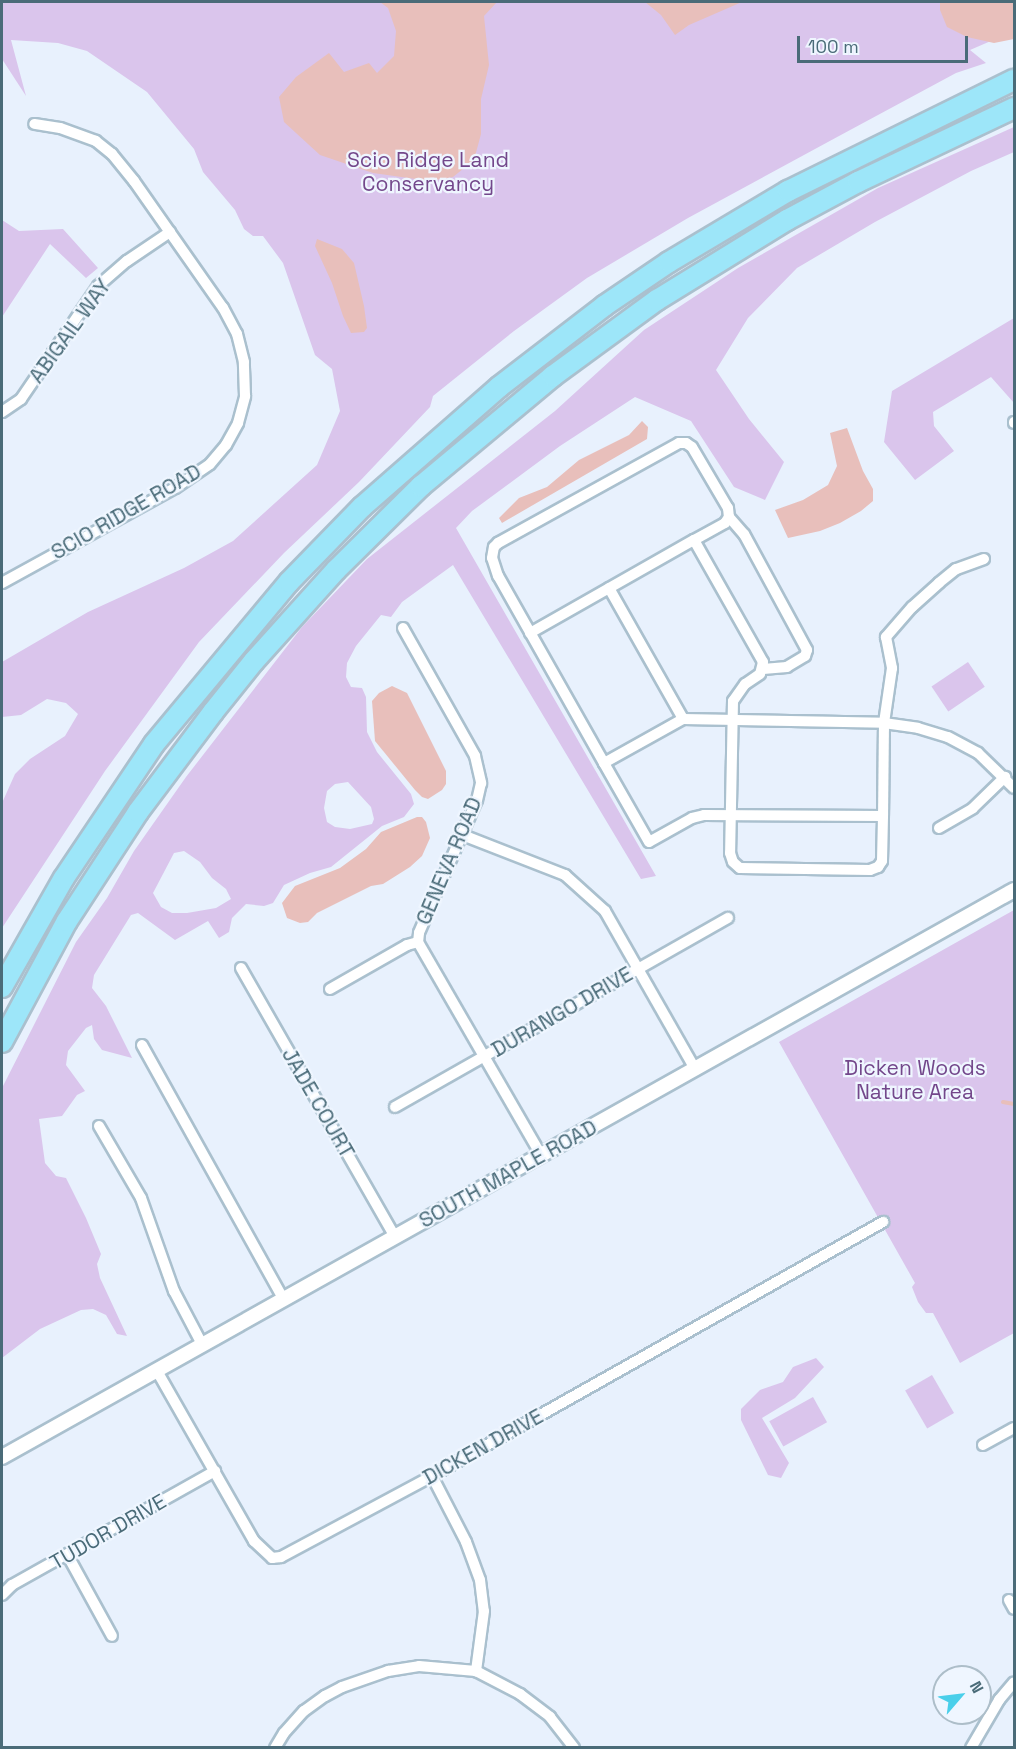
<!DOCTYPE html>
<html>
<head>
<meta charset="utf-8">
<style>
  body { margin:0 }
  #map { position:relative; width:1016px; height:1749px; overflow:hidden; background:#e8f1fd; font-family:"Space Grotesk",sans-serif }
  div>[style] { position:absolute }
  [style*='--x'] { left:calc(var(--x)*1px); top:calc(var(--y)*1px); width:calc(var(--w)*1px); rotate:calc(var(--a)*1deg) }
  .green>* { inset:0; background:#dac5ec; transform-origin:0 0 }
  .water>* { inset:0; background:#e8bfbb }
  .stream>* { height:4px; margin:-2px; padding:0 2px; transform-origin:2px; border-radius:2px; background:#e8bfbb }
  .roads { filter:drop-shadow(2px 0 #aac0ce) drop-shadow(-2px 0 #aac0ce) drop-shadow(0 2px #aac0ce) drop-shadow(0 -2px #aac0ce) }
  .minor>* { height:10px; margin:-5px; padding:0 5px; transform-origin:5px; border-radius:5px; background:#fff }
  .tertiary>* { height:14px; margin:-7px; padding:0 7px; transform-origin:7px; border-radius:7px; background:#fff }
  .motorway>* { height:20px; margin:-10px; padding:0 10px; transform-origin:10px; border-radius:10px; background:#9de6f9 }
  span { translate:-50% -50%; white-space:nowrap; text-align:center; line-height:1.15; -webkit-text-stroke:4.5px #eff6ff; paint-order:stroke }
  .park-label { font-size:21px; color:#73478b }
  .street-label { font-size:21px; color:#4a6b78 }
  .frame { position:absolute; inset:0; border:3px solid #4a6b78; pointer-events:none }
  .north { position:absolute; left:932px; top:1665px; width:60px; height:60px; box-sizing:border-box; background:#eff6ff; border:2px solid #adbec9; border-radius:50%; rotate:62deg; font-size:16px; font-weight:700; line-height:24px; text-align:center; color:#4a6b78 }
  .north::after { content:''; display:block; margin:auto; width:21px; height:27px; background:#4acfea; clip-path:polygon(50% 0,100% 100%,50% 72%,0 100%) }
  .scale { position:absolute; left:797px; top:36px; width:171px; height:27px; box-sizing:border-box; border:3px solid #4a6b78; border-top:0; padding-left:8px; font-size:18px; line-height:21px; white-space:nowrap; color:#4a6b78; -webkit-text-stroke:4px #eff6ff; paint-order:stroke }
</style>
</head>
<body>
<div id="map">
  <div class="green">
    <div style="clip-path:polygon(2px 2px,1014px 2px,1014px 31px,970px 50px,986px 63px,956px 73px,839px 136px,688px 218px,587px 278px,514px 331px,433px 396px,430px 407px,359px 482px,284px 553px,199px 642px,105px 771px,2px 928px,2px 803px,15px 774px,30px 759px,65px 736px,78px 714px,66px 703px,47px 699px,21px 715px,2px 717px,2px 662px,88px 612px,184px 568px,233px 541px,317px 465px,340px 411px,332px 369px,315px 355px,283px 263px,263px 236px,253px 236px,244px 229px,235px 210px,203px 172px,194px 149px,147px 92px,87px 51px,58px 43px,11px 40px,26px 96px,2px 59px)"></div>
    <div style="clip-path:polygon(evenodd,1014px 127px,1014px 152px,971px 171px,875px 222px,797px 268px,748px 318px,716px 370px,749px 419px,784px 462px,765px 500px,734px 487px,691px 421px,635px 397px,560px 446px,472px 511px,456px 528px,656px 876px,641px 879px,453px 565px,402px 602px,391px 617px,381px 615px,356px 646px,347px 663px,346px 677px,351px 687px,362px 688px,366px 697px,367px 732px,377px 752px,411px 794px,414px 804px,404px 817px,382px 826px,331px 867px,310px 873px,284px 885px,273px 903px,264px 906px,246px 904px,232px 918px,229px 932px,219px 938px,208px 921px,175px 940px,138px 913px,131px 915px,94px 975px,92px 988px,106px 1006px,132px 1058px,102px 1050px,94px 1039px,92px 1025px,86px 1028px,68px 1051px,66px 1065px,85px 1091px,77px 1095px,62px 1116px,39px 1119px,45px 1163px,56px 1176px,66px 1178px,86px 1218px,101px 1254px,97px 1264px,100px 1278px,127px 1336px,117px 1334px,106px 1315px,93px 1309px,81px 1310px,40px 1329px,2px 1358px,2px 1088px,76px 942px,107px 898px,134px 851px,186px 777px,302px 627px,367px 559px,555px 411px,644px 330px,738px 268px,878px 188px,1014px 127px,348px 782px,371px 807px,374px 819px,372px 824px,350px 829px,335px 827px,327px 822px,324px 808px,327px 791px,335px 784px,348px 782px,1014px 127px,184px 851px,200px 862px,212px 878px,226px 889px,231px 899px,216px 908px,187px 913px,172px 913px,161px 907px,153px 893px,174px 853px,184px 851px)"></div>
    <div style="clip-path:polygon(2px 220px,19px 231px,63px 229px,98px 268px,86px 278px,50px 244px,2px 317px)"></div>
    <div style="clip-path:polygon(1014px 318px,1014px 403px,991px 377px,933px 412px,934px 426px,954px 451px,915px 480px,884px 442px,892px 391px)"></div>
    <div style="left:968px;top:662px;width:30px;height:44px;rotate:56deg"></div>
    <div style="clip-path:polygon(1014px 910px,1014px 1333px,960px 1363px,933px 1313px,926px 1313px,918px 1302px,912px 1287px,915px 1283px,779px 1042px)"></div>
    <div style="clip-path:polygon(816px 1358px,824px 1367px,795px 1398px,762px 1418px,789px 1463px,781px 1478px,768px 1475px,741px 1420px,741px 1409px,760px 1390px,783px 1382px,793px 1367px)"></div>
    <div style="left:932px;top:1375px;width:44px;height:31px;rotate:60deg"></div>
    <div style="left:813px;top:1397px;width:29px;height:50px;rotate:61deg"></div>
  </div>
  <div class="water">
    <div style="clip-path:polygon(380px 2px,497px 2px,484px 16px,489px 65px,481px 99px,481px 134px,474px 160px,453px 177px,430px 181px,373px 173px,320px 155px,284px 122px,279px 97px,296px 77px,329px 53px,344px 72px,369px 63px,377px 73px,394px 56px,396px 31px,388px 8px)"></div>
    <div style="clip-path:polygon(645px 2px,742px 2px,689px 25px,675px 35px,661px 15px)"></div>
    <div style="clip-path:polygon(940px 2px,1014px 2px,1014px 39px,994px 43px,967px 37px,947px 27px,940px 10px)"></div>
    <div style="clip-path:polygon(317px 239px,342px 249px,354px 263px,364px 306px,367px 328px,364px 332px,351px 333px,343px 316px,332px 283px,315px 246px)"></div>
    <div style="clip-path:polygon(642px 421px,648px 427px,647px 439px,502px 523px,499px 518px,519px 498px,547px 487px,579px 460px,629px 435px)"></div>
    <div style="clip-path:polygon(847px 428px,863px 471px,873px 489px,873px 501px,861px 511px,840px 523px,820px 531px,788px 538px,775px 510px,803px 500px,828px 485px,837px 466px,830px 433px)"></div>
    <div style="clip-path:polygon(392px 686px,407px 693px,446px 771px,446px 784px,442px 790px,428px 799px,422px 797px,415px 790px,375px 741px,372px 701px,379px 693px)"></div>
    <div style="clip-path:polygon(417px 817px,422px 817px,426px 822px,430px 838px,422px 856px,410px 867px,383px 884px,371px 886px,317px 913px,308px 922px,300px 923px,287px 918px,282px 903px,295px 886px,340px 868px,366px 849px,381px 832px)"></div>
  </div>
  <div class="stream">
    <div style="--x:1003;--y:1102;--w:11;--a:10"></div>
  </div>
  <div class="roads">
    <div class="minor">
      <div style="--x:2;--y:412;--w:23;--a:-34"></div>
      <div style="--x:21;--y:399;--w:137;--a:-55.7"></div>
      <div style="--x:98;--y:286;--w:38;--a:-41"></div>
      <div style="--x:127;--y:261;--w:52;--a:-34"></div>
      <div style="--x:1014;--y:422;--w:1;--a:90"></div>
      <div style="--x:729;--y:517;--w:23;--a:49"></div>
      <div style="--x:744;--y:534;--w:132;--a:61.5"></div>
      <div style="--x:807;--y:650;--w:6;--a:108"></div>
      <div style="--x:805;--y:656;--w:21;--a:149"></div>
      <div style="--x:787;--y:667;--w:24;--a:175"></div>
      <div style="--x:984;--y:559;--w:30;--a:160"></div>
      <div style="--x:956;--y:569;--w:22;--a:141"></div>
      <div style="--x:939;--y:583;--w:36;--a:138"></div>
      <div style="--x:912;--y:607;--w:40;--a:131"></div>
      <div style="--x:886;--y:637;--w:32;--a:79"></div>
      <div style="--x:892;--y:668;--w:56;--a:98.3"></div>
      <div style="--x:884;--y:723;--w:93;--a:90.6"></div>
      <div style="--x:883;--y:816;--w:179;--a:-179.7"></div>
      <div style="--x:704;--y:815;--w:12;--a:166"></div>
      <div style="--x:692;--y:818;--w:49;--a:150.8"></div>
      <div style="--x:649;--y:842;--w:91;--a:-119.7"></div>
      <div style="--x:604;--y:763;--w:90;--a:-29.1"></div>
      <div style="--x:683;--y:719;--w:201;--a:1.1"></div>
      <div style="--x:884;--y:723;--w:34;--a:8"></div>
      <div style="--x:918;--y:728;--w:31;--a:17"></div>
      <div style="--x:948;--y:737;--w:34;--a:28"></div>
      <div style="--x:978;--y:753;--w:50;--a:44.2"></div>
      <div style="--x:2;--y:583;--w:197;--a:-28.8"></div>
      <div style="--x:175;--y:488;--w:42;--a:-34.4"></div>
      <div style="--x:210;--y:464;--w:25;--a:-50"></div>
      <div style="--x:226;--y:445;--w:25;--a:-61"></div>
      <div style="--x:238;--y:423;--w:28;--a:-75"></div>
      <div style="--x:245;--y:396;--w:34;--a:-92"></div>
      <div style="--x:244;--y:362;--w:29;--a:-104"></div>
      <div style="--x:237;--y:334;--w:30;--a:-118"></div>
      <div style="--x:223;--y:308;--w:155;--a:-125"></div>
      <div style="--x:134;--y:181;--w:35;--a:-129"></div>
      <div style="--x:112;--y:154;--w:21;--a:-141"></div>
      <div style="--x:96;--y:141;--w:38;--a:-160"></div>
      <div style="--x:60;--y:128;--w:26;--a:-171"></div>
      <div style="--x:609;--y:588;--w:150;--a:60.5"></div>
      <div style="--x:403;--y:628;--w:147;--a:60.6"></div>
      <div style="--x:475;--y:756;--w:28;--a:77"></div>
      <div style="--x:481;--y:783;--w:17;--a:103"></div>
      <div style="--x:477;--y:800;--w:145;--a:113.6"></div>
      <div style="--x:419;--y:933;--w:9;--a:96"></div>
      <div style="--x:530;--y:633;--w:189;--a:-29.6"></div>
      <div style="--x:604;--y:763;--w:215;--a:-119.5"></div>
      <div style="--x:498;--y:576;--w:19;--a:-108"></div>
      <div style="--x:492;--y:558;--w:11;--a:-80"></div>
      <div style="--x:494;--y:547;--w:6;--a:-45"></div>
      <div style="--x:498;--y:543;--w:207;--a:-28.9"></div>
      <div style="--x:679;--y:443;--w:7;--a:0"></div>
      <div style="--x:686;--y:443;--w:7;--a:34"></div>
      <div style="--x:692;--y:447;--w:71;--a:59.5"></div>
      <div style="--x:728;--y:508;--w:9;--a:84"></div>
      <div style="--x:729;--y:517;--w:7;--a:124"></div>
      <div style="--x:725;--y:523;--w:35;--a:151"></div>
      <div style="--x:694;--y:540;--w:140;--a:60.5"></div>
      <div style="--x:763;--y:662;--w:12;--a:104"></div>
      <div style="--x:760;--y:674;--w:18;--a:146"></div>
      <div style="--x:745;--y:684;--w:21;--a:125"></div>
      <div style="--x:733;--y:701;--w:152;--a:91.1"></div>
      <div style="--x:730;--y:853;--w:9;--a:72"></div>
      <div style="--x:733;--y:862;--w:9;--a:41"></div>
      <div style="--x:740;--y:868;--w:130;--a:0.9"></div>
      <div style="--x:870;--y:870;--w:9;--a:-21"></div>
      <div style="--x:878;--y:867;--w:7;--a:-56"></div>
      <div style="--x:882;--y:861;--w:45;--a:-88.7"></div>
      <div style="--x:939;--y:828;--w:39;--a:-30"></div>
      <div style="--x:973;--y:808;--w:45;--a:-44.1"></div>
      <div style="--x:460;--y:834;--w:113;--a:21.3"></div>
      <div style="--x:565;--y:875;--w:54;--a:42"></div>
      <div style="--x:605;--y:911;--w:182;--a:60.3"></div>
      <div style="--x:418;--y:942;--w:246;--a:60"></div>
      <div style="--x:241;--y:968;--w:310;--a:60.2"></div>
      <div style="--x:330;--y:989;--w:89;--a:-29.7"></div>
      <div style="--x:407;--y:945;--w:11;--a:-15"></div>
      <div style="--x:142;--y:1045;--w:292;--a:60.9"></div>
      <div style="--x:395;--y:1107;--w:383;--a:-29.6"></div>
      <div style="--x:99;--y:1126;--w:83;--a:59.7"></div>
      <div style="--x:141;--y:1198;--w:99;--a:70.5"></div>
      <div style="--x:174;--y:1291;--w:62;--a:62.2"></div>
      <div style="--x:157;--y:1371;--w:196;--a:60.3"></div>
      <div style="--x:254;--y:1541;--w:25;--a:43"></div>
      <div style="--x:272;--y:1558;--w:9;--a:-6"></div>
      <div style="--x:281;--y:1557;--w:171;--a:-28.2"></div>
      <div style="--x:432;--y:1476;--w:518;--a:-29.39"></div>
      <div style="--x:983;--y:1445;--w:35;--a:-29"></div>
      <div style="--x:432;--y:1476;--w:74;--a:62.7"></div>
      <div style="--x:466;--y:1542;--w:40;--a:69.8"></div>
      <div style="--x:480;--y:1580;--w:31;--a:83"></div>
      <div style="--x:484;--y:1611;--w:61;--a:97.6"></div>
      <div style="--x:68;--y:1556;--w:91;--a:61.2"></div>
      <div style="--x:2;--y:1595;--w:14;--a:-45"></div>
      <div style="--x:12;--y:1585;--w:233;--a:-29.3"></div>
      <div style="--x:1009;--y:1600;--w:10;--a:61"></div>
      <div style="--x:275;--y:1748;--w:17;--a:-59"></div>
      <div style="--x:284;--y:1733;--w:30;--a:-48"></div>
      <div style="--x:304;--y:1711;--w:26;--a:-36"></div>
      <div style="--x:325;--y:1696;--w:19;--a:-28"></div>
      <div style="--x:342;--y:1687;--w:49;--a:-19.2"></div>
      <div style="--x:388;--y:1671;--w:31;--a:-9"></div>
      <div style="--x:419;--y:1666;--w:57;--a:5"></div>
      <div style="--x:476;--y:1671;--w:50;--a:27.6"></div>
      <div style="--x:520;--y:1694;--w:38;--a:37"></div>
      <div style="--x:550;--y:1717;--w:39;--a:52"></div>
      <div style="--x:971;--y:1748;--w:56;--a:-59.7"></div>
      <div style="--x:999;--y:1700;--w:23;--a:-50"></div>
    </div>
    <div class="tertiary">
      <div style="--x:2;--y:1457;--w:1160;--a:-29.26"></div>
    </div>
    <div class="motorway">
      <div style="--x:2;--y:987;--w:125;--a:-60.4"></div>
      <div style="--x:64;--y:878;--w:161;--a:-56.1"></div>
      <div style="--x:154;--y:744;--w:211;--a:-50.2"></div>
      <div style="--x:289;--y:582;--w:105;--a:-45.8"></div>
      <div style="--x:362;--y:507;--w:182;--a:-41.2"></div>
      <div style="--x:499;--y:387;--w:133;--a:-37.6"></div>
      <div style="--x:604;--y:306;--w:78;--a:-34.1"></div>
      <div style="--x:669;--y:262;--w:139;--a:-30.8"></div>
      <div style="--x:788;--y:191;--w:252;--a:-26.2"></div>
      <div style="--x:2;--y:1042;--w:137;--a:-61.8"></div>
      <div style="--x:67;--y:921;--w:130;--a:-56.9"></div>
      <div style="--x:138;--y:812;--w:125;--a:-53.1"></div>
      <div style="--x:213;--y:712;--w:65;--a:-51.2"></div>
      <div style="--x:254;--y:661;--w:122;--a:-48"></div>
      <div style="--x:336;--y:570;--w:120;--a:-44.7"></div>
      <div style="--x:421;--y:486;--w:172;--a:-39.8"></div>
      <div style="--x:553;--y:376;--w:129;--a:-36.2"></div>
      <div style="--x:657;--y:300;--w:153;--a:-31.6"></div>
      <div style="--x:787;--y:220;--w:81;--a:-28.2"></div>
      <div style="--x:858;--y:182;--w:173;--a:-25.4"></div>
    </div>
  </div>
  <div class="park-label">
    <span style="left:428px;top:172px">Scio Ridge Land<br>Conservancy</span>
    <span style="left:915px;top:1080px">Dicken Woods<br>Nature Area</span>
  </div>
  <div class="street-label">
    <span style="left:70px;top:331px;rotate:-54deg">ABIGAIL WAY</span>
    <span style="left:126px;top:512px;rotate:-30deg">SCIO RIDGE ROAD</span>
    <span style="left:449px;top:861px;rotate:-67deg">GENEVA ROAD</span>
    <span style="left:562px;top:1012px;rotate:-30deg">DURANGO DRIVE</span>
    <span style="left:318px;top:1103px;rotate:60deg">JADE COURT</span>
    <span style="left:508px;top:1174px;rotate:-29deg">SOUTH MAPLE ROAD</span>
    <span style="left:483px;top:1447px;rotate:-29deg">DICKEN DRIVE</span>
    <span style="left:108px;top:1532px;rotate:-30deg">TUDOR DRIVE</span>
  </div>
  <div class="frame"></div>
  <div class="north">N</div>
  <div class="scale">100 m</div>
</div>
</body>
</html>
